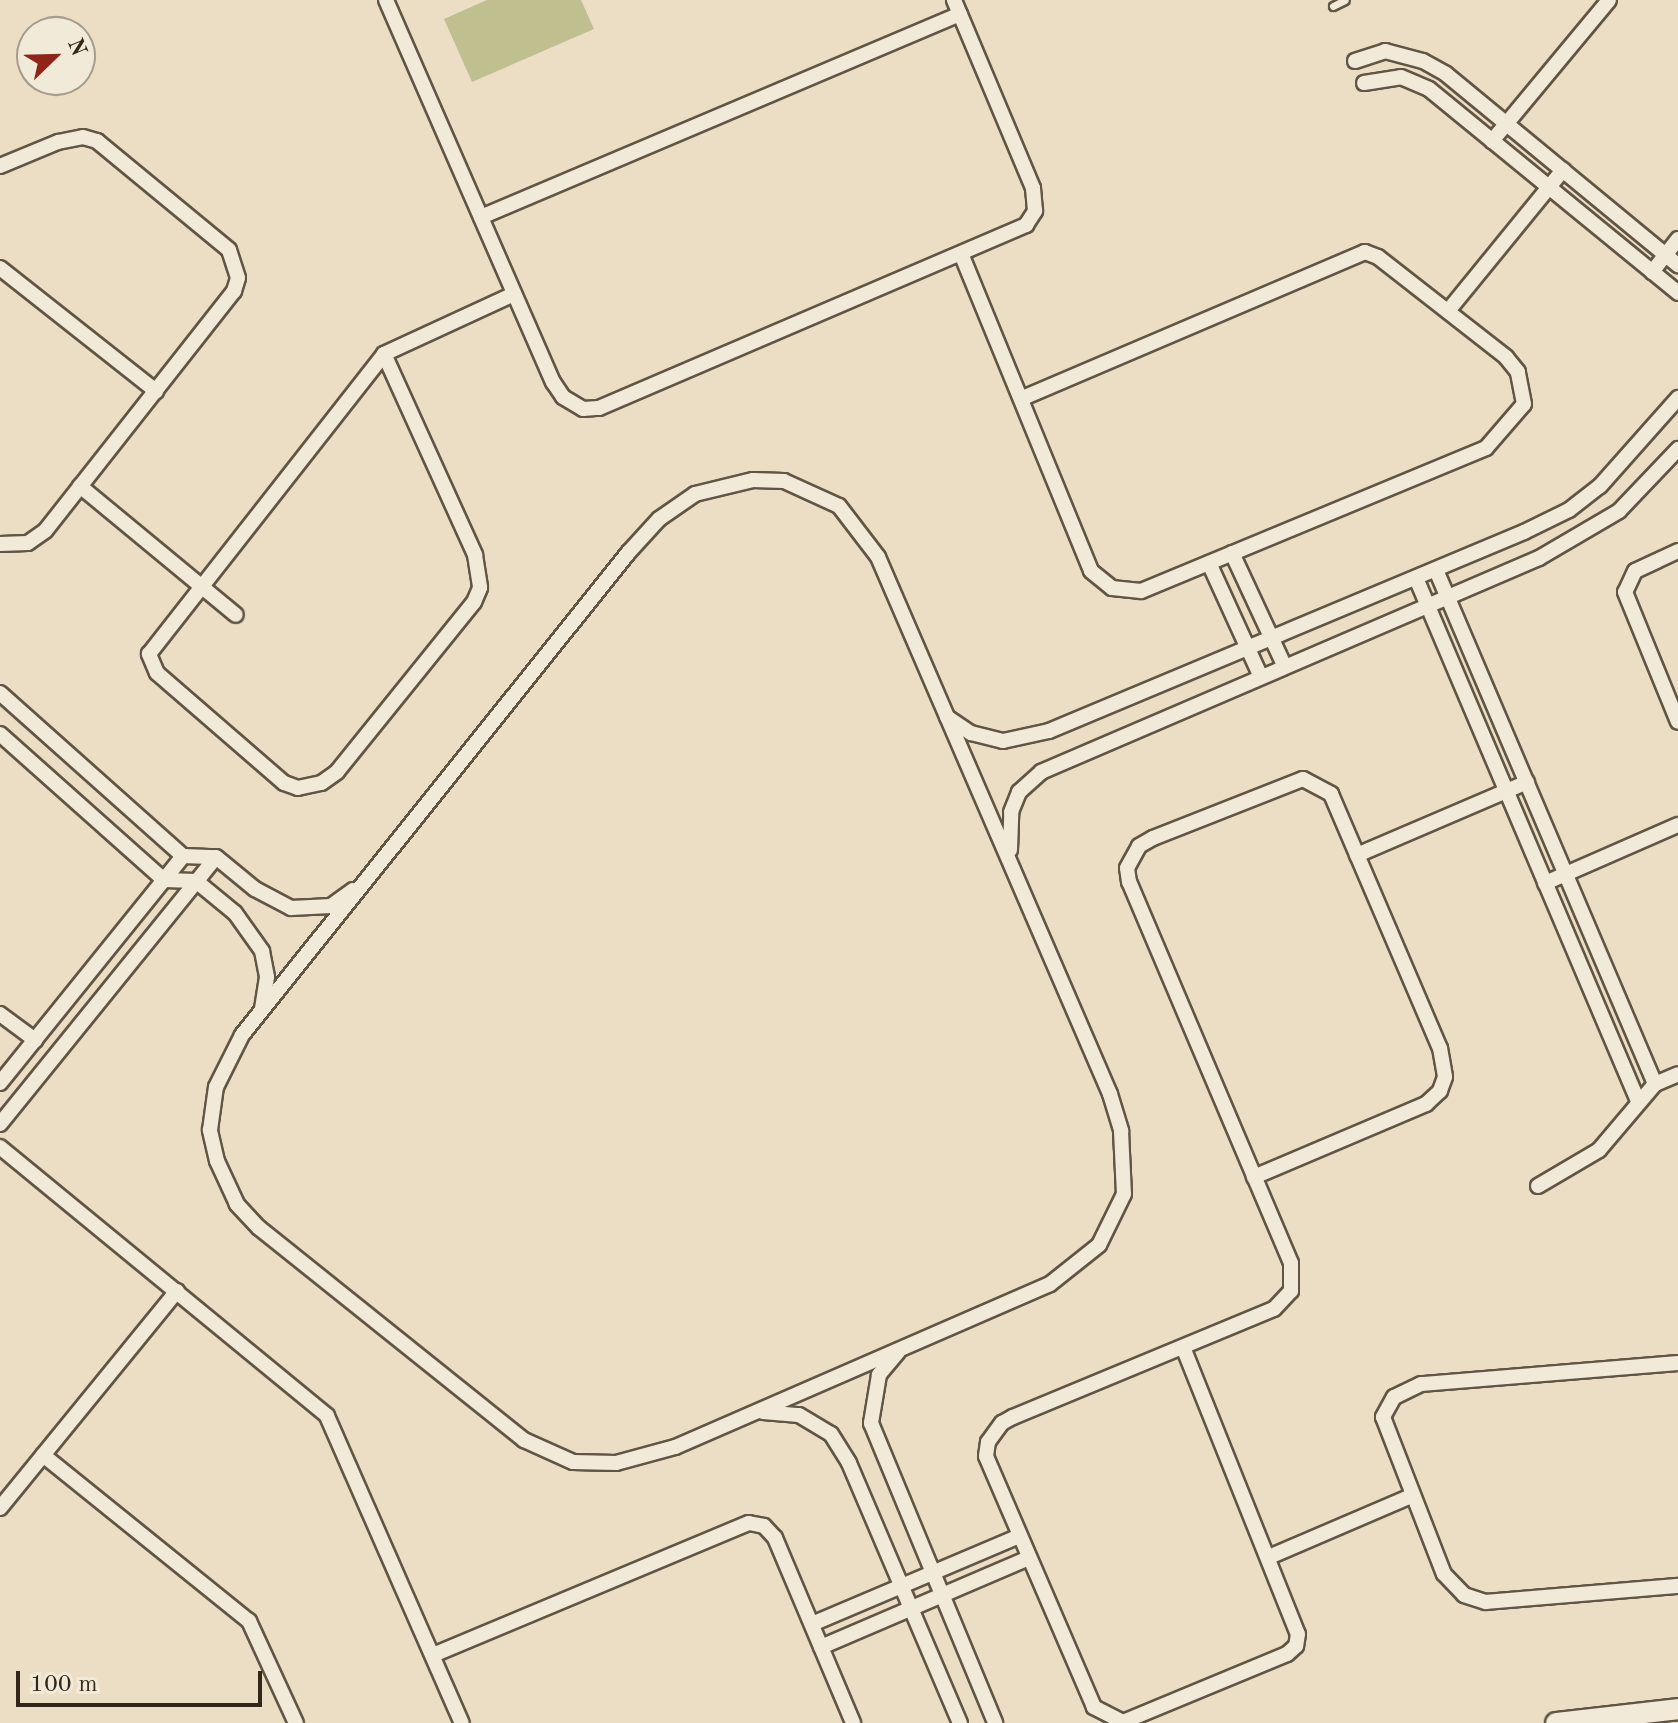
<!DOCTYPE html>
<html>
<head>
<meta charset="utf-8">
<style>
  body { margin:0 }
  #map { position:relative; width:1678px; height:1723px; overflow:hidden; background:#ebdec5; font-family:"Old Standard TT",serif }
  div>[style] { position:absolute }
  [style*='--x'] { left:calc(var(--x)*1px); top:calc(var(--y)*1px); width:calc(var(--w)*1px); rotate:calc(var(--a)*1deg) }
  .green>* { inset:0; background:#bfbf8f }
  .roads { filter:drop-shadow(2px 0 #615544) drop-shadow(-2px 0 #615544) drop-shadow(0 2px #615544) drop-shadow(0 -2px #615544) }
  .service>* { height:7px; margin:-3.5px; padding:0 3.5px; transform-origin:3.5px; border-radius:3.5px; background:#f2ead9 }
  .minor>* { height:14px; margin:-7px; padding:0 7px; transform-origin:7px; border-radius:7px; background:#f2ead9 }
  .secondary>* { height:20px; margin:-10px; padding:0 10px; transform-origin:10px; border-radius:10px; background:#f2ead9 }
  span { translate:-50% -50%; white-space:nowrap; text-align:center; line-height:1.15; -webkit-text-stroke:6px #f2ead9; paint-order:stroke }
  .north { position:absolute; left:16px; top:16px; width:80px; height:80px; box-sizing:border-box; background:#f2ead9; border:2px solid #a69c8c; border-radius:50%; rotate:67deg; font-size:22px; font-weight:700; line-height:32px; text-align:center; color:#332719 }
  .north::after { content:''; display:block; margin:auto; width:28px; height:36px; background:#8f2418; clip-path:polygon(50% 0,100% 100%,50% 72%,0 100%) }
  .scale { position:absolute; left:16px; top:1671px; width:246px; height:36px; box-sizing:border-box; border:4px solid #332719; border-top:0; padding-left:10px; font-size:24px; line-height:28px; white-space:nowrap; color:#332719; -webkit-text-stroke:6px #f2ead9; paint-order:stroke }
</style>
</head>
<body>
<div id="map">
  <div class="green">
    <div style="clip-path:polygon(487px 0,581px 0,594px 29px,472px 82px,444px 19px)"></div>
  </div>
  <div class="roads">
    <div class="service">
      <div style="--x:1333;--y:6;--w:13;--a:-27"></div>
    </div>
    <div class="minor">
      <div style="--x:386;--y:0;--w:417;--a:66.4"></div>
      <div style="--x:553;--y:382;--w:18;--a:56"></div>
      <div style="--x:563;--y:397;--w:23;--a:31"></div>
      <div style="--x:583;--y:409;--w:16;--a:-4"></div>
      <div style="--x:599;--y:408;--w:465;--a:-23.2"></div>
      <div style="--x:1026;--y:225;--w:17;--a:-57"></div>
      <div style="--x:1035;--y:211;--w:23;--a:-95"></div>
      <div style="--x:1033;--y:188;--w:204;--a:-112.8"></div>
      <div style="--x:1355;--y:61;--w:32;--a:-18"></div>
      <div style="--x:1385;--y:51;--w:39;--a:15"></div>
      <div style="--x:1423;--y:61;--w:26;--a:29"></div>
      <div style="--x:1446;--y:74;--w:301;--a:39.5"></div>
      <div style="--x:1364;--y:83;--w:37;--a:-9"></div>
      <div style="--x:1401;--y:77;--w:30;--a:23"></div>
      <div style="--x:1429;--y:89;--w:322;--a:39.3"></div>
      <div style="--x:1492;--y:141;--w:183;--a:-50.3"></div>
      <div style="--x:0;--y:166;--w:63;--a:-22.5"></div>
      <div style="--x:58;--y:142;--w:25;--a:-11"></div>
      <div style="--x:83;--y:137;--w:15;--a:16"></div>
      <div style="--x:97;--y:141;--w:171;--a:39.5"></div>
      <div style="--x:229;--y:250;--w:29;--a:72"></div>
      <div style="--x:238;--y:278;--w:14;--a:107"></div>
      <div style="--x:234;--y:291;--w:305;--a:128.2"></div>
      <div style="--x:45;--y:531;--w:21;--a:145"></div>
      <div style="--x:28;--y:543;--w:28;--a:178"></div>
      <div style="--x:481;--y:217;--w:520;--a:-22.97"></div>
      <div style="--x:962;--y:256;--w:340;--a:67.7"></div>
      <div style="--x:1091;--y:571;--w:27;--a:39"></div>
      <div style="--x:1112;--y:588;--w:29;--a:6"></div>
      <div style="--x:1141;--y:591;--w:373;--a:-22.5"></div>
      <div style="--x:1486;--y:448;--w:58;--a:-49.2"></div>
      <div style="--x:1524;--y:404;--w:33;--a:-101"></div>
      <div style="--x:1518;--y:372;--w:19;--a:-129"></div>
      <div style="--x:1506;--y:357;--w:162;--a:-142"></div>
      <div style="--x:1378;--y:257;--w:14;--a:-159"></div>
      <div style="--x:1365;--y:252;--w:374;--a:156.9"></div>
      <div style="--x:0;--y:268;--w:199;--a:38.3"></div>
      <div style="--x:1652;--y:272;--w:42;--a:-51.8"></div>
      <div style="--x:1448;--y:311;--w:182;--a:-50.8"></div>
      <div style="--x:384;--y:354;--w:221;--a:65.6"></div>
      <div style="--x:475;--y:555;--w:33;--a:81"></div>
      <div style="--x:480;--y:588;--w:15;--a:113"></div>
      <div style="--x:474;--y:602;--w:218;--a:128.9"></div>
      <div style="--x:337;--y:772;--w:19;--a:145"></div>
      <div style="--x:321;--y:783;--w:24;--a:168"></div>
      <div style="--x:298;--y:788;--w:15;--a:-160"></div>
      <div style="--x:284;--y:783;--w:168;--a:-139.1"></div>
      <div style="--x:157;--y:673;--w:21;--a:-113"></div>
      <div style="--x:149;--y:654;--w:381;--a:-51.9"></div>
      <div style="--x:384;--y:354;--w:143;--a:-24.8"></div>
      <div style="--x:753;--y:480;--w:31;--a:2"></div>
      <div style="--x:784;--y:481;--w:60;--a:24.4"></div>
      <div style="--x:839;--y:506;--w:64;--a:52.6"></div>
      <div style="--x:878;--y:557;--w:585;--a:66.63"></div>
      <div style="--x:1110;--y:1094;--w:39;--a:73"></div>
      <div style="--x:1121;--y:1131;--w:63;--a:87.3"></div>
      <div style="--x:1124;--y:1194;--w:57;--a:116.1"></div>
      <div style="--x:1099;--y:1245;--w:63;--a:141.5"></div>
      <div style="--x:1050;--y:1284;--w:409;--a:156.5"></div>
      <div style="--x:675;--y:1447;--w:61;--a:164.8"></div>
      <div style="--x:616;--y:1463;--w:43;--a:-178.7"></div>
      <div style="--x:573;--y:1462;--w:54;--a:-155.8"></div>
      <div style="--x:524;--y:1440;--w:339;--a:-141.3"></div>
      <div style="--x:259;--y:1228;--w:33;--a:-133"></div>
      <div style="--x:237;--y:1204;--w:47;--a:-114.9"></div>
      <div style="--x:217;--y:1161;--w:32;--a:-103"></div>
      <div style="--x:210;--y:1130;--w:43;--a:-82.1"></div>
      <div style="--x:216;--y:1087;--w:58;--a:-63.4"></div>
      <div style="--x:242;--y:1035;--w:618;--a:-51.31"></div>
      <div style="--x:628;--y:553;--w:46;--a:-47.6"></div>
      <div style="--x:659;--y:519;--w:44;--a:-34.8"></div>
      <div style="--x:695;--y:494;--w:60;--a:-13.6"></div>
      <div style="--x:80;--y:486;--w:202;--a:39.6"></div>
      <div style="--x:1678;--y:551;--w:47;--a:155.1"></div>
      <div style="--x:1635;--y:571;--w:23;--a:115"></div>
      <div style="--x:1625;--y:592;--w:140;--a:67.8"></div>
      <div style="--x:1232;--y:553;--w:123;--a:65.1"></div>
      <div style="--x:1209;--y:563;--w:123;--a:65.5"></div>
      <div style="--x:1436;--y:570;--w:559;--a:66.92"></div>
      <div style="--x:1416;--y:578;--w:568;--a:67"></div>
      <div style="--x:0;--y:693;--w:245;--a:41.7"></div>
      <div style="--x:183;--y:856;--w:33;--a:2"></div>
      <div style="--x:216;--y:857;--w:50;--a:39.4"></div>
      <div style="--x:255;--y:889;--w:41;--a:27.8"></div>
      <div style="--x:291;--y:908;--w:40;--a:-2.9"></div>
      <div style="--x:331;--y:906;--w:27;--a:-36"></div>
      <div style="--x:947;--y:717;--w:29;--a:34"></div>
      <div style="--x:971;--y:733;--w:33;--a:14"></div>
      <div style="--x:1003;--y:741;--w:47;--a:-12.3"></div>
      <div style="--x:1049;--y:731;--w:515;--a:-22.73"></div>
      <div style="--x:1524;--y:532;--w:50;--a:-26.1"></div>
      <div style="--x:1569;--y:510;--w:39;--a:-38"></div>
      <div style="--x:1600;--y:486;--w:118;--a:-48.4"></div>
      <div style="--x:0;--y:734;--w:220;--a:41.7"></div>
      <div style="--x:164;--y:880;--w:32;--a:2"></div>
      <div style="--x:196;--y:881;--w:50;--a:39.4"></div>
      <div style="--x:235;--y:913;--w:47;--a:54.6"></div>
      <div style="--x:262;--y:951;--w:26;--a:79"></div>
      <div style="--x:267;--y:977;--w:32;--a:99"></div>
      <div style="--x:1010;--y:850;--w:38;--a:-88"></div>
      <div style="--x:1011;--y:812;--w:22;--a:-68"></div>
      <div style="--x:1019;--y:792;--w:30;--a:-42"></div>
      <div style="--x:1041;--y:772;--w:542;--a:-23.25"></div>
      <div style="--x:1539;--y:558;--w:93;--a:-30.4"></div>
      <div style="--x:1619;--y:511;--w:86;--a:-46.4"></div>
      <div style="--x:1357;--y:855;--w:185;--a:-23.2"></div>
      <div style="--x:1545;--y:883;--w:145;--a:-23.6"></div>
      <div style="--x:0;--y:1014;--w:44;--a:36.6"></div>
      <div style="--x:0;--y:1083;--w:292;--a:-51.1"></div>
      <div style="--x:0;--y:1124;--w:343;--a:-51"></div>
      <div style="--x:0;--y:1147;--w:423;--a:39.4"></div>
      <div style="--x:327;--y:1416;--w:335;--a:66.3"></div>
      <div style="--x:1538;--y:1186;--w:71;--a:-30.5"></div>
      <div style="--x:1599;--y:1150;--w:87;--a:-49.7"></div>
      <div style="--x:1655;--y:1084;--w:25;--a:-23"></div>
      <div style="--x:1183;--y:1347;--w:309;--a:68.2"></div>
      <div style="--x:1298;--y:1634;--w:12;--a:99"></div>
      <div style="--x:1296;--y:1646;--w:12;--a:138"></div>
      <div style="--x:1287;--y:1654;--w:178;--a:157.5"></div>
      <div style="--x:1123;--y:1722;--w:33;--a:-153"></div>
      <div style="--x:1094;--y:1707;--w:273;--a:-113.3"></div>
      <div style="--x:986;--y:1456;--w:14;--a:-82"></div>
      <div style="--x:988;--y:1442;--w:24;--a:-54"></div>
      <div style="--x:1002;--y:1423;--w:13;--a:-29"></div>
      <div style="--x:1013;--y:1417;--w:282;--a:-22.5"></div>
      <div style="--x:1274;--y:1309;--w:25;--a:-47"></div>
      <div style="--x:1291;--y:1291;--w:28;--a:-90"></div>
      <div style="--x:1291;--y:1263;--w:414;--a:-113"></div>
      <div style="--x:1129;--y:882;--w:14;--a:-98"></div>
      <div style="--x:1127;--y:868;--w:25;--a:-61"></div>
      <div style="--x:1139;--y:846;--w:16;--a:-30"></div>
      <div style="--x:1153;--y:838;--w:161;--a:-21.5"></div>
      <div style="--x:1303;--y:779;--w:32;--a:28"></div>
      <div style="--x:1331;--y:794;--w:276;--a:66.8"></div>
      <div style="--x:1440;--y:1048;--w:29;--a:80"></div>
      <div style="--x:1445;--y:1077;--w:15;--a:110"></div>
      <div style="--x:1440;--y:1091;--w:19;--a:137"></div>
      <div style="--x:1426;--y:1104;--w:187;--a:157"></div>
      <div style="--x:898;--y:1352;--w:30;--a:130"></div>
      <div style="--x:879;--y:1375;--w:49;--a:99.5"></div>
      <div style="--x:871;--y:1423;--w:325;--a:67.5"></div>
      <div style="--x:1678;--y:1363;--w:258;--a:175.3"></div>
      <div style="--x:1421;--y:1384;--w:30;--a:154"></div>
      <div style="--x:1394;--y:1397;--w:23;--a:119"></div>
      <div style="--x:1383;--y:1417;--w:168;--a:68.8"></div>
      <div style="--x:1444;--y:1574;--w:29;--a:46"></div>
      <div style="--x:1464;--y:1595;--w:23;--a:18"></div>
      <div style="--x:1486;--y:1602;--w:193;--a:-4.8"></div>
      <div style="--x:763;--y:1412;--w:36;--a:5"></div>
      <div style="--x:799;--y:1415;--w:37;--a:31"></div>
      <div style="--x:831;--y:1434;--w:34;--a:58"></div>
      <div style="--x:849;--y:1463;--w:283;--a:66.9"></div>
      <div style="--x:43;--y:1455;--w:265;--a:38.9"></div>
      <div style="--x:249;--y:1621;--w:112;--a:65.3"></div>
      <div style="--x:0;--y:1508;--w:280;--a:-50.8"></div>
      <div style="--x:1269;--y:1557;--w:155;--a:-23.2"></div>
      <div style="--x:812;--y:1624;--w:225;--a:-23"></div>
      <div style="--x:821;--y:1647;--w:226;--a:-23.2"></div>
      <div style="--x:433;--y:1655;--w:342;--a:-22.7"></div>
      <div style="--x:749;--y:1523;--w:15;--a:11"></div>
      <div style="--x:764;--y:1526;--w:16;--a:47"></div>
      <div style="--x:775;--y:1538;--w:201;--a:67.1"></div>
    </div>
    <div class="secondary">
      <div style="--x:1556;--y:1723;--w:123;--a:-6.5"></div>
    </div>
  </div>
  <div class="north">N</div>
  <div class="scale">100 m</div>
</div>
</body>
</html>
